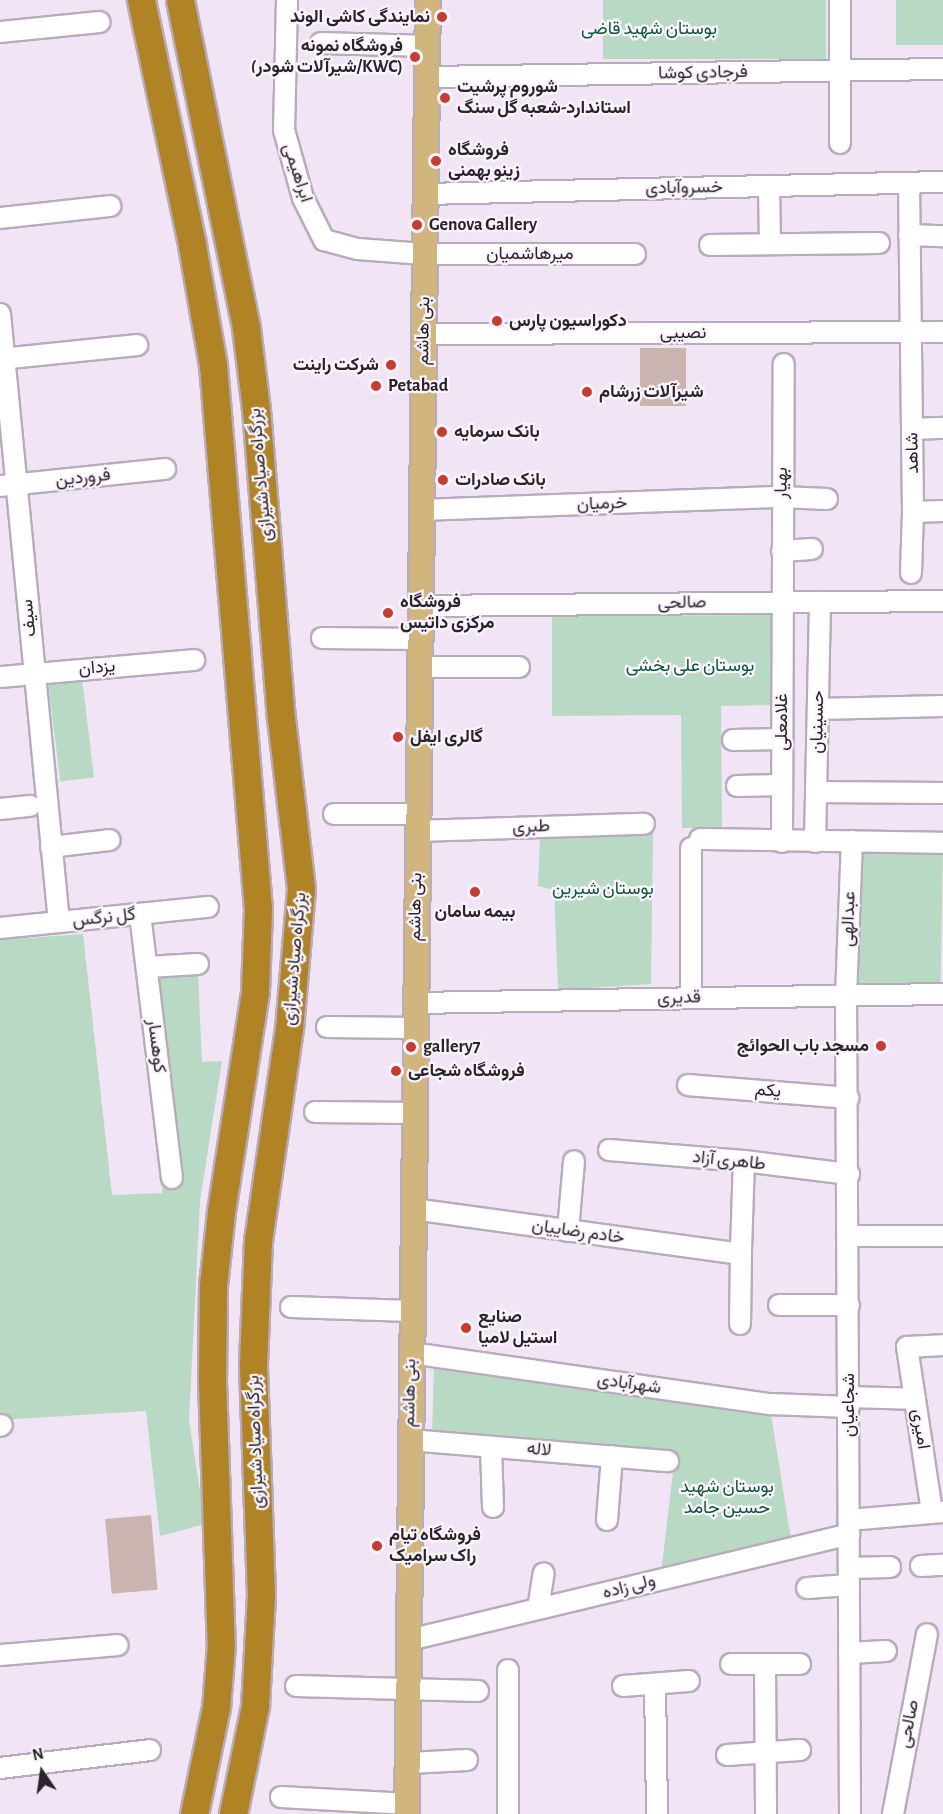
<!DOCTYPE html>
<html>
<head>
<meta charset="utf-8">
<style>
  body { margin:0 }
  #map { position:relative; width:943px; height:1814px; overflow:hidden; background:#f1e4f5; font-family:"Alegreya Sans",Vazirmatn,sans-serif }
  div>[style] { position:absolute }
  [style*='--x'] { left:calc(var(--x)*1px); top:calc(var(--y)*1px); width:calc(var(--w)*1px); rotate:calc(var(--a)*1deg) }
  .green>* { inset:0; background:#b8d9c4; transform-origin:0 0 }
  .building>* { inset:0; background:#cab4af; transform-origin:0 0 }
  .roads { filter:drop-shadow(2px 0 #b8acbc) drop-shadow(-2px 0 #b8acbc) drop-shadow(0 2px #b8acbc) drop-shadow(0 -2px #b8acbc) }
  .minor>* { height:20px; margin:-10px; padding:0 10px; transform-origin:10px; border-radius:10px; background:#fff }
  .major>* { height:24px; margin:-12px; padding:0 12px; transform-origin:12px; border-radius:12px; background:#d0b57c }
  .highway>* { height:27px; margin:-13.5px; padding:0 13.5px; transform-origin:13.5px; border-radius:13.5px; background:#b08325 }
  .dots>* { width:16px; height:16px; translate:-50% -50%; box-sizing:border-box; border:3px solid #fbf4fd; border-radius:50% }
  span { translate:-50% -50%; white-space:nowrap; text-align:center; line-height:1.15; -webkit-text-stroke:4.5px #fbf4fd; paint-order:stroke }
  .poi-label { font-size:18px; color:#29242a; font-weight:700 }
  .right { translate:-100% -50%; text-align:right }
  .left { translate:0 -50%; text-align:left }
  .park-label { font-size:18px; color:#0b5735 }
  .street-label { font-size:18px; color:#29242a }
  .north { position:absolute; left:12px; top:1742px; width:60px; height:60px; -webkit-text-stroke:4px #fbf4fd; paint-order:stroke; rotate:347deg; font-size:16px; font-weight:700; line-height:24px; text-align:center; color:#29242a }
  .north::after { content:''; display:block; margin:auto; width:21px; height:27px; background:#29242a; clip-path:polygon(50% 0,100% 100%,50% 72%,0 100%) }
</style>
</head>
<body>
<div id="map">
  <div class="green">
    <div style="left:603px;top:0;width:223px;height:59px"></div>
    <div style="left:896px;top:0;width:47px;height:45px"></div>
    <div style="clip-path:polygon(771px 615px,772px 705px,721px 706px,722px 828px,682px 828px,681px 715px,552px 716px,552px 616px)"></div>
    <div style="left:82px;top:679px;width:99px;height:34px;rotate:83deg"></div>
    <div style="clip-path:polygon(653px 833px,651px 984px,558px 990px,554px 890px,538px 886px,540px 839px)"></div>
    <div style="left:857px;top:846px;width:86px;height:146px;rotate:1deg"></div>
    <div style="clip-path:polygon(83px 934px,112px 1195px,162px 1193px,173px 1124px,153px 975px,198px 974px,202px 1062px,222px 1061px,200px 1201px,189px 1420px,205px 1524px,160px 1536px,146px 1411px,0 1420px,0 940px)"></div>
    <div style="clip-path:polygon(434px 1364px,768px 1411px,772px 1420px,791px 1540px,661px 1573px,675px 1455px,432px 1437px)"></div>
  </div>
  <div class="building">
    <div style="left:640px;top:348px;width:46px;height:58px"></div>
    <div style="left:151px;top:1515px;width:75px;height:46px;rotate:85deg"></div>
  </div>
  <div class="roads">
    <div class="minor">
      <div style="--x:287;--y:0;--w:130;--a:91.3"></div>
      <div style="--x:284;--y:130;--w:71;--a:74.4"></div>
      <div style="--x:303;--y:198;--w:47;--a:63.4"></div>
      <div style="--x:324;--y:240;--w:35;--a:15"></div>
      <div style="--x:358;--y:249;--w:66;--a:4.3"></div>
      <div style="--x:424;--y:254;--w:211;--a:0"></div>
      <div style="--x:0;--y:32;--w:100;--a:-5.7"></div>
      <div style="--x:321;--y:43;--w:106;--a:1.6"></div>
      <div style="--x:427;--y:77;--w:516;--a:-0.89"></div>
      <div style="--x:840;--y:143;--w:143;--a:-90"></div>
      <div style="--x:909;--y:183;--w:329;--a:89.3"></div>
      <div style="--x:913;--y:512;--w:61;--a:91.9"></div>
      <div style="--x:769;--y:186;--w:58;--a:89"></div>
      <div style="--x:425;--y:194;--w:518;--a:-1.33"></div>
      <div style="--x:0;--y:218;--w:111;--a:-6.2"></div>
      <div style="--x:909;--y:235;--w:34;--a:2"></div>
      <div style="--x:710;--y:245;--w:169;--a:-0.7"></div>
      <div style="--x:0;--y:314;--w:611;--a:84.46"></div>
      <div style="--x:424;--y:334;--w:519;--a:-0.22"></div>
      <div style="--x:0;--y:359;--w:138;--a:-5.8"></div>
      <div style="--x:913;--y:429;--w:30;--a:-2"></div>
      <div style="--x:0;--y:486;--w:166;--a:-5.9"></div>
      <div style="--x:421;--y:510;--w:361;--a:-2.1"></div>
      <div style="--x:782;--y:497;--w:45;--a:2.5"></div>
      <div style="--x:913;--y:512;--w:30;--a:-2"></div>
      <div style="--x:782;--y:551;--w:30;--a:-4"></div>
      <div style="--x:420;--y:606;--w:523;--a:-0.55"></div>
      <div style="--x:322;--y:638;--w:98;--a:0.6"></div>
      <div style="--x:419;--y:667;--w:100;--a:0"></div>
      <div style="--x:0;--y:677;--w:195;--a:-5"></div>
      <div style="--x:818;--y:709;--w:125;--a:-1.4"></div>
      <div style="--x:733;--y:740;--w:49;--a:-1.2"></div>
      <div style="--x:737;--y:786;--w:45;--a:-1.3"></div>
      <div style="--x:816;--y:792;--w:127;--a:0.5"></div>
      <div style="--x:0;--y:809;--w:30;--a:-6"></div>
      <div style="--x:334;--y:814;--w:83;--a:0"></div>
      <div style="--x:417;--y:831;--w:227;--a:-1.8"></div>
      <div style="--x:700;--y:839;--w:243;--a:0.9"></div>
      <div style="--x:782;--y:842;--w:478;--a:-89.8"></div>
      <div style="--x:815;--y:842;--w:240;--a:-88.8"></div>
      <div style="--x:51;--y:847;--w:59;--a:-6.8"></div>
      <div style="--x:140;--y:914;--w:266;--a:83.1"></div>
      <div style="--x:0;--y:928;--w:209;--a:-5.8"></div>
      <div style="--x:147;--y:967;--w:51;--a:-3.4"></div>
      <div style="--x:691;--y:998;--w:150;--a:-90"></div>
      <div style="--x:415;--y:1003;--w:528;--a:-0.98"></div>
      <div style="--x:327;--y:1027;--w:88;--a:0.7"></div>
      <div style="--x:688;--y:1085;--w:161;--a:4.6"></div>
      <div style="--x:315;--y:1112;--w:99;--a:0.6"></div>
      <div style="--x:609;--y:1150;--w:135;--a:4.7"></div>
      <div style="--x:744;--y:1161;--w:106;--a:7.1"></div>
      <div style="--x:413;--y:1209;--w:326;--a:7.8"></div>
      <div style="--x:736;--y:1253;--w:6;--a:-31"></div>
      <div style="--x:741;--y:1250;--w:89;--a:-88.1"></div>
      <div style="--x:568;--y:1231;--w:70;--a:-85.1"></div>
      <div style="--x:849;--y:1236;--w:94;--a:0"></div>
      <div style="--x:779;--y:1305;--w:70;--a:0"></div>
      <div style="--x:291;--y:1307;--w:120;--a:1.9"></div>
      <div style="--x:740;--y:1324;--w:74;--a:-89.2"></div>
      <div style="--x:411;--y:1353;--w:364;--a:8.1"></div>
      <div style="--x:771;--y:1404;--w:78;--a:2.2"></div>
      <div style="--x:849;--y:1397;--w:66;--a:1.7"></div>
      <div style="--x:0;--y:1426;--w:2;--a:-27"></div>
      <div style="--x:410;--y:1440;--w:259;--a:4.7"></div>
      <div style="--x:491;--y:1447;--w:60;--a:88.1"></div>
      <div style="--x:932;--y:1512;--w:167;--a:-98.6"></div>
      <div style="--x:907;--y:1347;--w:36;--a:-3"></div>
      <div style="--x:607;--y:1520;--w:64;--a:-85.5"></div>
      <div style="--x:849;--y:1520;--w:94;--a:-4.9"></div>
      <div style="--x:921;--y:1566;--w:22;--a:-3"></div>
      <div style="--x:849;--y:1568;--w:41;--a:-1.4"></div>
      <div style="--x:807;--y:1588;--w:42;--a:-4.1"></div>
      <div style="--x:538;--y:1609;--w:36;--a:-81"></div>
      <div style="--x:409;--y:1640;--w:453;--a:-13.5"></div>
      <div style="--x:849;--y:1653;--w:37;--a:-3"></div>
      <div style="--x:0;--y:1655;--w:118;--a:-4.8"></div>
      <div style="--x:731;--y:1664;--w:69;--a:0"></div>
      <div style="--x:765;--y:1665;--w:149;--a:89.6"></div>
      <div style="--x:655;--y:1684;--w:130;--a:89.1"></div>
      <div style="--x:296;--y:1686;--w:182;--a:1.6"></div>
      <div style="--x:623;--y:1686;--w:66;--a:-4.3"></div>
      <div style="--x:727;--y:1755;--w:73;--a:-3.9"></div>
      <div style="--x:800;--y:1750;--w:3;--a:180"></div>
      <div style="--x:409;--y:1763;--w:58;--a:-3"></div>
      <div style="--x:0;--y:1768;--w:151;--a:-6.8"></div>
      <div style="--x:281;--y:1797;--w:128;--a:3.1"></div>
      <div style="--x:508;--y:1814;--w:144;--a:-90"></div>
      <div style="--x:850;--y:1814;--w:818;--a:-90.28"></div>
      <div style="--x:846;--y:996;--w:155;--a:-87.8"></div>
      <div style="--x:893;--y:1814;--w:183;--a:-79.3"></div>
    </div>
    <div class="major">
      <div style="--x:407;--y:1814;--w:1814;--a:-89.34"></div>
    </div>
    <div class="highway">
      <div style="--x:141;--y:0;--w:250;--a:78.2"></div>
      <div style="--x:192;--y:245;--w:122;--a:80.1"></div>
      <div style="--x:213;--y:365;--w:546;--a:85.27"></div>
      <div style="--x:258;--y:909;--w:83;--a:92.1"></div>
      <div style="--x:255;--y:992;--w:223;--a:98.8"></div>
      <div style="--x:221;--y:1212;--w:74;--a:96.2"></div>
      <div style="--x:213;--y:1286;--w:94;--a:90.6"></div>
      <div style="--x:212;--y:1380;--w:265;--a:88.1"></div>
      <div style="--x:221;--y:1645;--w:62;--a:94.6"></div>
      <div style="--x:216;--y:1707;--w:109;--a:101.6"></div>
      <div style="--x:180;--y:0;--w:335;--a:78.6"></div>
      <div style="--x:246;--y:328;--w:82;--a:83"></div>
      <div style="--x:256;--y:409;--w:310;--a:85.4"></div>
      <div style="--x:281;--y:718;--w:172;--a:83.3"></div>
      <div style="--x:301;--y:889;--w:140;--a:94.9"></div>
      <div style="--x:289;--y:1028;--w:214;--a:98.3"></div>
      <div style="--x:258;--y:1240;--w:126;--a:92.3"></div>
      <div style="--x:253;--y:1366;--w:229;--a:88"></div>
      <div style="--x:261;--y:1595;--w:111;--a:93.1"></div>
      <div style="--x:255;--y:1706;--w:110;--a:101.5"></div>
    </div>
  </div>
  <div class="dots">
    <div style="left:442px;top:17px;background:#c83b31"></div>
    <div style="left:415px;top:57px;background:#c83b31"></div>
    <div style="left:445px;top:98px;background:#c83b31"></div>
    <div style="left:436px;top:161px;background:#c83b31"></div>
    <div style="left:417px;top:225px;background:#c83b31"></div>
    <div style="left:497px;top:321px;background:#c83b31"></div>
    <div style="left:391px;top:365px;background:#c83b31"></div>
    <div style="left:376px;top:386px;background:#c83b31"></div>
    <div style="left:587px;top:392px;background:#c83b31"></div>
    <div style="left:442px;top:432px;background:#c83b31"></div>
    <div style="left:443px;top:480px;background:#c83b31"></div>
    <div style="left:388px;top:613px;background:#c83b31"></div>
    <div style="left:398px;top:737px;background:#c83b31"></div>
    <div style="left:475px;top:892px;background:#c83b31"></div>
    <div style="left:881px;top:1046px;background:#c83b31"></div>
    <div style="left:411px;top:1047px;background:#c83b31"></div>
    <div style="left:396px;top:1071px;background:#c83b31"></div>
    <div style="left:466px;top:1328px;background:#c83b31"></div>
    <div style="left:377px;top:1546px;background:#c83b31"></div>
  </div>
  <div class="poi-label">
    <span class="right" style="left:430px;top:17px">نمایندگی کاشی الوند</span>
    <span class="right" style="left:403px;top:57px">فروشگاه نمونه<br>(شیرآلات شودر/KWC)</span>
    <span class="left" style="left:457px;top:98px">شوروم پرشیت<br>استاندارد-شعبه گل سنگ</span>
    <span class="left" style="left:448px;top:161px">فروشگاه<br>زینو بهمنی</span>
    <span class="left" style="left:429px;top:225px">Genova Gallery</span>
    <span class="left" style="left:509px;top:321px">دکوراسیون پارس</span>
    <span class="right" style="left:379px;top:365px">شرکت راینت</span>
    <span class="left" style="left:388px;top:386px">Petabad</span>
    <span class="left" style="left:599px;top:392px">شیرآلات زرشام</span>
    <span class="left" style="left:454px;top:432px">بانک سرمایه</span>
    <span class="left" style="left:455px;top:480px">بانک صادرات</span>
    <span class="left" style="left:400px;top:613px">فروشگاه<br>مرکزی داتیس</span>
    <span class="left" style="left:410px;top:737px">گالری ایفل</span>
    <span style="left:475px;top:912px">بیمه سامان</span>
    <span class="right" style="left:869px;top:1046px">مسجد باب الحوائج</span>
    <span class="left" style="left:423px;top:1047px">gallery7</span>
    <span class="left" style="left:408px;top:1071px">فروشگاه شجاعی</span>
    <span class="left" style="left:478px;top:1328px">صنایع<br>استیل لامیا</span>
    <span class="left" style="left:389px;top:1546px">فروشگاه تیام<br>راک سرامیک</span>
  </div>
  <div class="park-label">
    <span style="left:649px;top:29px">بوستان شهید قاضی</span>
    <span style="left:690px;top:666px">بوستان علی بخشی</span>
    <span style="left:603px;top:889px">بوستان شیرین</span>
    <span style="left:727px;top:1498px">بوستان شهید<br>حسین جامد</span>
  </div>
  <div class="street-label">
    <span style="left:703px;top:73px;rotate:-1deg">فرجادی کوشا</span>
    <span style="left:297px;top:173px;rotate:72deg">ابراهیمی</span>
    <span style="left:684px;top:188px;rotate:-1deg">خسروآبادی</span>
    <span style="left:530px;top:254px">میرهاشمیان</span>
    <span style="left:424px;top:331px;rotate:-89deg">بنی هاشم</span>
    <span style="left:683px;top:333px">نصیبی</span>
    <span style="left:913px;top:453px;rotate:-91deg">شاهد</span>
    <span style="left:261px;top:475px;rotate:-95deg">بزرگراه صیاد شیرازی</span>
    <span style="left:83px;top:478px;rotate:-6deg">فروردین</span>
    <span style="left:782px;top:483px;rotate:-89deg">بهیار</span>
    <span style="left:602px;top:504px;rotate:-2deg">خرمیان</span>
    <span style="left:682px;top:603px;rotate:-1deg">صالحی</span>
    <span style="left:29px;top:618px;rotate:-96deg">سیف</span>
    <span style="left:97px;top:668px;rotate:-5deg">یزدان</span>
    <span style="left:782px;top:722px;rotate:-90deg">غلامعلی</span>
    <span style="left:818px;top:722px;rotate:-89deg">حسینیان</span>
    <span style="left:531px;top:827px;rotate:-2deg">طبری</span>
    <span style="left:416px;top:907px;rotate:-89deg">بنی هاشم</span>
    <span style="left:104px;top:918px;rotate:-6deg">گل نرگس</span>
    <span style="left:849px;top:919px;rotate:-88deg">عبدالهی</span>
    <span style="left:295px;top:959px;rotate:-85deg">بزرگراه صیاد شیرازی</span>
    <span style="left:679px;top:998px;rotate:-1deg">قدیری</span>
    <span style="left:156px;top:1046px;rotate:83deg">کوهسار</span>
    <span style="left:768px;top:1091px;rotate:5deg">یکم</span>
    <span style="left:729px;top:1161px;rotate:6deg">طاهری آزاد</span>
    <span style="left:578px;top:1232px;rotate:8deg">خادم رضاییان</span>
    <span style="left:629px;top:1384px;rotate:8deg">شهرآبادی</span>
    <span style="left:410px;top:1393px;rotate:-89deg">بنی هاشم</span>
    <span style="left:849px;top:1405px;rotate:-90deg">شجاعیان</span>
    <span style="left:920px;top:1429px;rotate:81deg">امیری</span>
    <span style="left:256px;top:1442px;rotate:-92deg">بزرگراه صیاد شیرازی</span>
    <span style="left:539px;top:1450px;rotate:5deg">لاله</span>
    <span style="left:629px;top:1587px;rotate:-14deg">ولی زاده</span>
    <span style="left:909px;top:1724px;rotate:-79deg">صالحی</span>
  </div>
  <div class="north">N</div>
</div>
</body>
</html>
